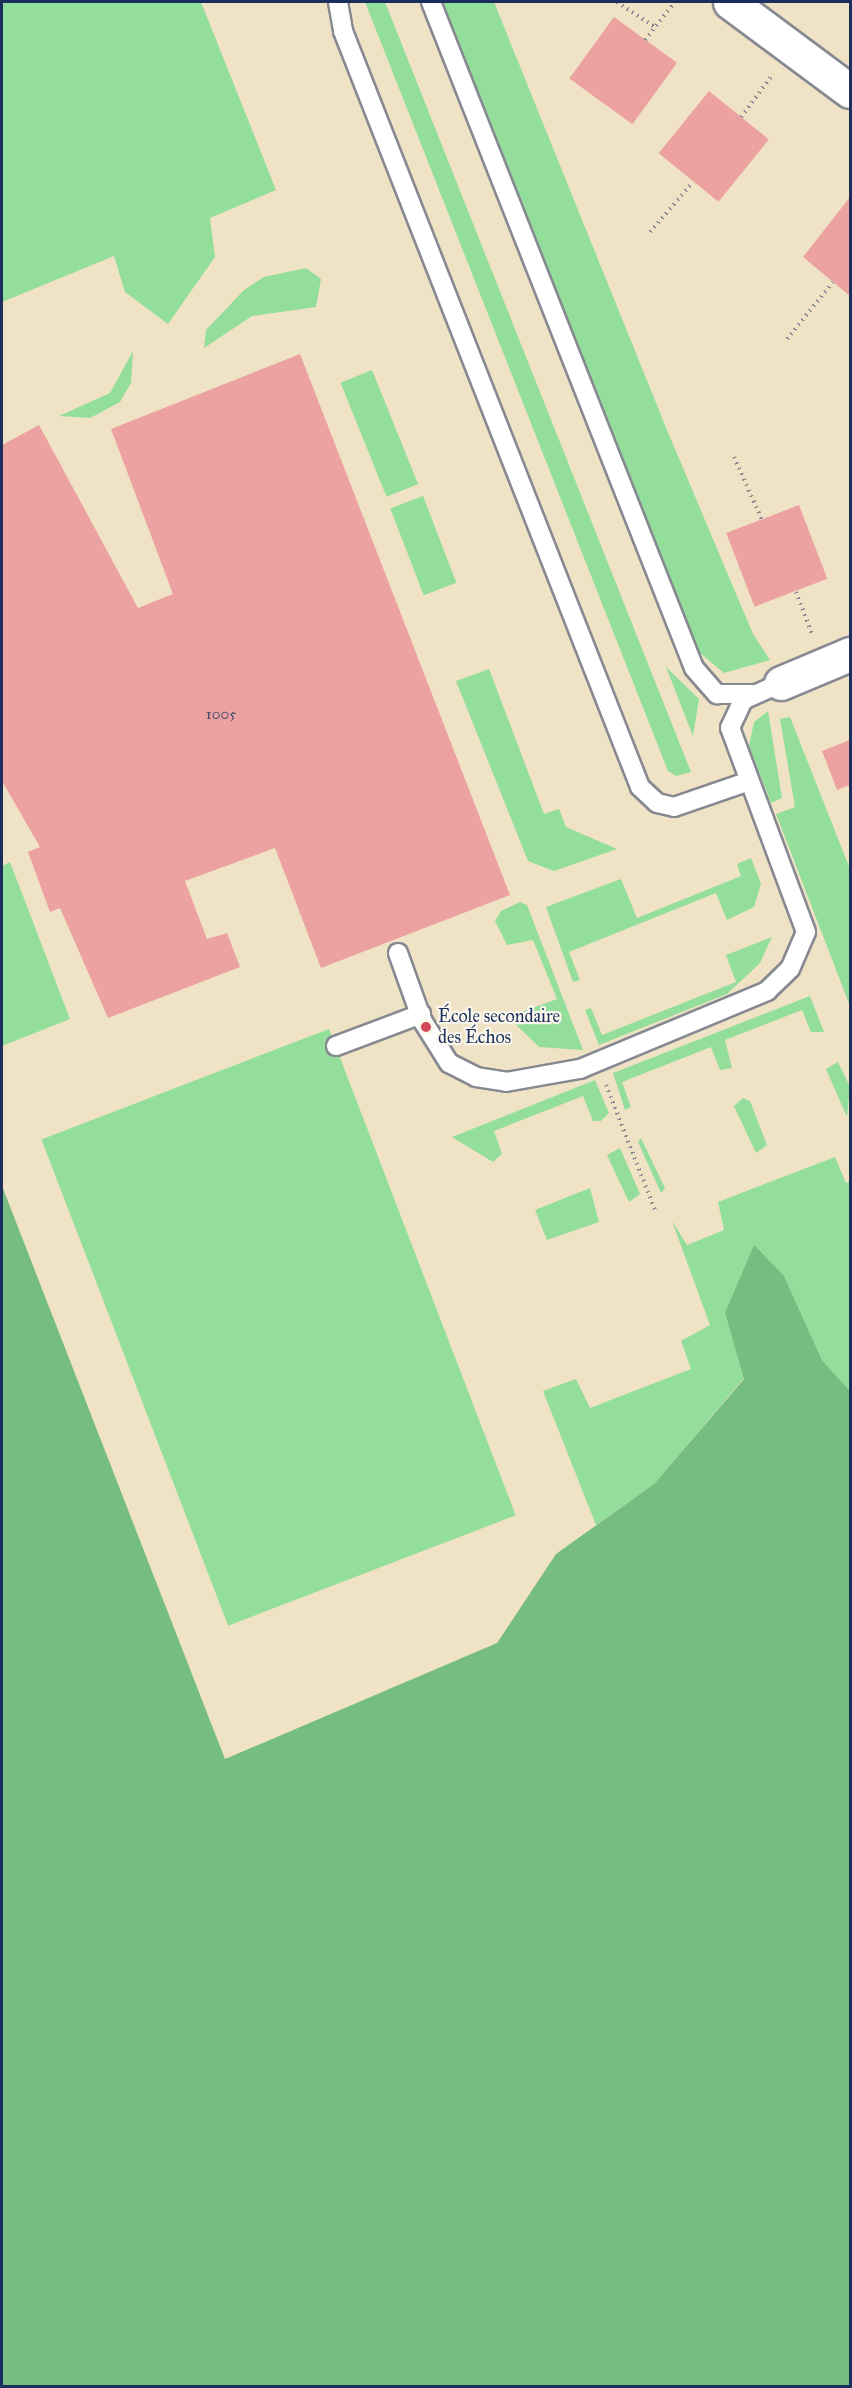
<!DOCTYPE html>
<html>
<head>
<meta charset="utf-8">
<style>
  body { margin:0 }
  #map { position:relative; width:852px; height:2388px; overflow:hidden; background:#f0e3c5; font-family:"IM FELL Great Primer",serif }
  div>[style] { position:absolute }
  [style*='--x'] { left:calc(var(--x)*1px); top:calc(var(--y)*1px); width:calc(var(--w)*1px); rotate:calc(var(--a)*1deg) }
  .green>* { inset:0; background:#93de9a; transform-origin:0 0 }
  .forest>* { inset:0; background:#76bd82 }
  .building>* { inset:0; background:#eba2a0; transform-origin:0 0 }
  .path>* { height:4px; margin-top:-2px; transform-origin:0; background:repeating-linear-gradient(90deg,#868992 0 1.5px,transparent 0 6px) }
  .roads { filter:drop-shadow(2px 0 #868992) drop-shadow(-2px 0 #868992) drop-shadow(0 2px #868992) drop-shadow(0 -2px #868992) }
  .lane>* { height:18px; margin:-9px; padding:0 9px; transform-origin:9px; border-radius:9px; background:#fff }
  .street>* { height:33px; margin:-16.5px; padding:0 16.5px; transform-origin:16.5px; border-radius:16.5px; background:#fff }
  .dots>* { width:16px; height:16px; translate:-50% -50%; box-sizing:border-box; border:3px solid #fbf7ec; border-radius:50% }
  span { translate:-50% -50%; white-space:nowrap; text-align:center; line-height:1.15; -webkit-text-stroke:4.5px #fbf7ec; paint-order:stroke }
  .number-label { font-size:15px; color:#4f4c6e }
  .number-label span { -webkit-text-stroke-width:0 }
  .poi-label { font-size:18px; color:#1b2f5e }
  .left { translate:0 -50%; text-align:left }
  .frame { position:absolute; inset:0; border:3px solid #1b2f5e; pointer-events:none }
</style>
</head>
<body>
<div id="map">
  <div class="green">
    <div style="clip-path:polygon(2px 2px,201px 2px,276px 190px,210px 218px,215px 257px,168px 324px,125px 292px,114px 256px,2px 302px)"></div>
    <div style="clip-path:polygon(365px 2px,385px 2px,691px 772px,676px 776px,668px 771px)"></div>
    <div style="clip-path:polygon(443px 2px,494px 2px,667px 430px,753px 634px,770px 660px,724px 673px,700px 653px)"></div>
    <div style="clip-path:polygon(306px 268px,321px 279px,316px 307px,252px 316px,204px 348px,206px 330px,244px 290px,264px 277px)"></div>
    <div style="clip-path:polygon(133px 351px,131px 383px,120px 402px,90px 418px,59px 416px,110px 393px)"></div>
    <div style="left:372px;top:370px;width:123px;height:34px;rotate:68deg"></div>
    <div style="left:423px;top:496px;width:93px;height:35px;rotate:69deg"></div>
    <div style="clip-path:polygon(666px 667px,699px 699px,693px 736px)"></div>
    <div style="clip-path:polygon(489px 669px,544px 814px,559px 809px,566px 827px,617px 849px,554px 871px,528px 861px,456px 681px)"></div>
    <div style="clip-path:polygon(768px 711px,782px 798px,771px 803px,749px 746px,754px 722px)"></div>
    <div style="clip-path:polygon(790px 717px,850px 869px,850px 1006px,776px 814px,795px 807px,780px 719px)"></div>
    <div style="clip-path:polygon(751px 858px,761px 884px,754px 907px,727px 920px,716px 893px,569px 952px,580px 980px,573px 982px,546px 907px,621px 879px,637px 918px,741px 876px,737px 864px)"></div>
    <div style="clip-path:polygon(10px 862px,70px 1019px,2px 1046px,2px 866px)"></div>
    <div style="clip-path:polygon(520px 902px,527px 905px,583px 1050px,539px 1047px,508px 1017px,557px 999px,533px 940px,507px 945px,495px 921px,501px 911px)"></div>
    <div style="clip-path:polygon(772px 937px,760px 963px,727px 994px,599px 1045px,585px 1010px,591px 1008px,602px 1035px,736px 982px,726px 955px)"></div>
    <div style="clip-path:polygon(810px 996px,824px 1032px,811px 1032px,802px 1010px,725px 1040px,732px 1068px,720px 1070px,711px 1047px,622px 1082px,631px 1107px,625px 1110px,613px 1073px)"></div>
    <div style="left:329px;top:1029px;width:521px;height:308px;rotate:69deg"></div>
    <div style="clip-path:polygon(838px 1062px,850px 1087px,847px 1117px,826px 1069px)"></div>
    <div style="clip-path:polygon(595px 1080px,609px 1113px,601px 1121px,593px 1121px,583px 1096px,494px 1131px,502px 1154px,493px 1162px,452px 1137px)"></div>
    <div style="clip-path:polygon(743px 1098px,750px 1101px,767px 1145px,756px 1153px,734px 1106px)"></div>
    <div style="clip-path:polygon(641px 1138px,665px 1188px,661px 1193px,638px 1142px)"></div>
    <div style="clip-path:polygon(620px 1148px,640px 1194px,629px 1202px,607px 1155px)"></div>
    <div style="clip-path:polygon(835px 1157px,846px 1183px,850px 1181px,850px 1391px,822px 1360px,784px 1276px,725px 1313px,744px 1378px,654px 1484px,596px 1525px,543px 1391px,576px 1379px,590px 1408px,691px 1369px,681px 1341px,710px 1325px,672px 1221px,687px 1245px,724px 1230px,718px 1202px)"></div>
    <div style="clip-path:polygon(590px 1188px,599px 1222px,547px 1240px,535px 1210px)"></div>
  </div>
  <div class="forest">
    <div style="clip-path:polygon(2px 1186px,225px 1759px,497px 1643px,556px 1554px,654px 1484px,744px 1379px,725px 1313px,754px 1245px,784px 1276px,822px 1360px,850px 1391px,850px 2386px,2px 2386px)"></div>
  </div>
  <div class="building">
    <div style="left:614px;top:17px;width:78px;height:76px;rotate:36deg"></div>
    <div style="left:709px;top:91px;width:77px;height:80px;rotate:39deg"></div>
    <div style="clip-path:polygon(850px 197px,850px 296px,803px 257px)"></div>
    <div style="clip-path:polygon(300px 354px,510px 895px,321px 968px,275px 848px,185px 881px,207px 939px,227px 933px,240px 967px,108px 1018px,60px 908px,50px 912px,28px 852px,40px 847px,2px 781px,2px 445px,39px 425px,138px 608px,173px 594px,111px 429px)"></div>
    <div style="left:799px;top:505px;width:79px;height:78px;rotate:69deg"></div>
    <div style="clip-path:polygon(850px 740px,850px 785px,837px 790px,822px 751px)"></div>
  </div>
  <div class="path">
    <div style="--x:617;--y:2;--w:45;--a:33.3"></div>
    <div style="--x:645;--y:40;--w:48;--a:-51.7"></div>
    <div style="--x:741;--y:117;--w:54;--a:-53.3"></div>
    <div style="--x:650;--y:232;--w:66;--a:-49.3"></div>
    <div style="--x:787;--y:339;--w:73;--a:-51.1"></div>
    <div style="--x:734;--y:457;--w:69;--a:66"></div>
    <div style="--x:796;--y:592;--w:45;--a:69.1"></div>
    <div style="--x:606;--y:1085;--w:134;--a:68.6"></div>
  </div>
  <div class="roads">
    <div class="lane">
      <div style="--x:338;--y:2;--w:29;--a:80"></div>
      <div style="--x:343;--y:31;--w:812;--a:68.55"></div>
      <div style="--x:640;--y:787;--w:23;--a:43"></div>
      <div style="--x:657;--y:803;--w:17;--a:13"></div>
      <div style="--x:674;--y:807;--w:76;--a:-19.1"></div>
      <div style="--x:431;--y:2;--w:716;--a:68.45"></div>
      <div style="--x:694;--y:668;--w:35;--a:49"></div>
      <div style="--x:717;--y:694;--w:35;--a:0"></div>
      <div style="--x:398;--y:953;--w:71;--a:70.3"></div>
      <div style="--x:422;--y:1020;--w:51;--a:57.9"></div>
      <div style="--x:449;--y:1063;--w:30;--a:27"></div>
      <div style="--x:476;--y:1077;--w:30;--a:9"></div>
      <div style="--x:506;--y:1082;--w:75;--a:-10"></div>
      <div style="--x:580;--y:1069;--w:203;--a:-22.6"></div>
      <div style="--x:767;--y:991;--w:32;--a:-44"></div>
      <div style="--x:790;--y:969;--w:40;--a:-66.6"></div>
      <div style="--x:806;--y:932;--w:218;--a:-110.4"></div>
      <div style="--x:730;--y:728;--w:31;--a:-65"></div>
      <div style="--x:743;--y:700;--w:42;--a:-24.1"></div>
      <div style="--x:336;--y:1046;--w:91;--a:-20.6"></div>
    </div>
    <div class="street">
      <div style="--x:730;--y:2;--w:149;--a:36.6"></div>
      <div style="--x:781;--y:683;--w:75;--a:-22.8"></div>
    </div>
  </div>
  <div class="dots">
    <div style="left:426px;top:1027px;background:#d1495b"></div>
  </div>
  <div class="number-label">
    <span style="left:221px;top:715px">1005</span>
  </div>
  <div class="poi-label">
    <span class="left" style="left:438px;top:1027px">École secondaire<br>des Échos</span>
  </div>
  <div class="frame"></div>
</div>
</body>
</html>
